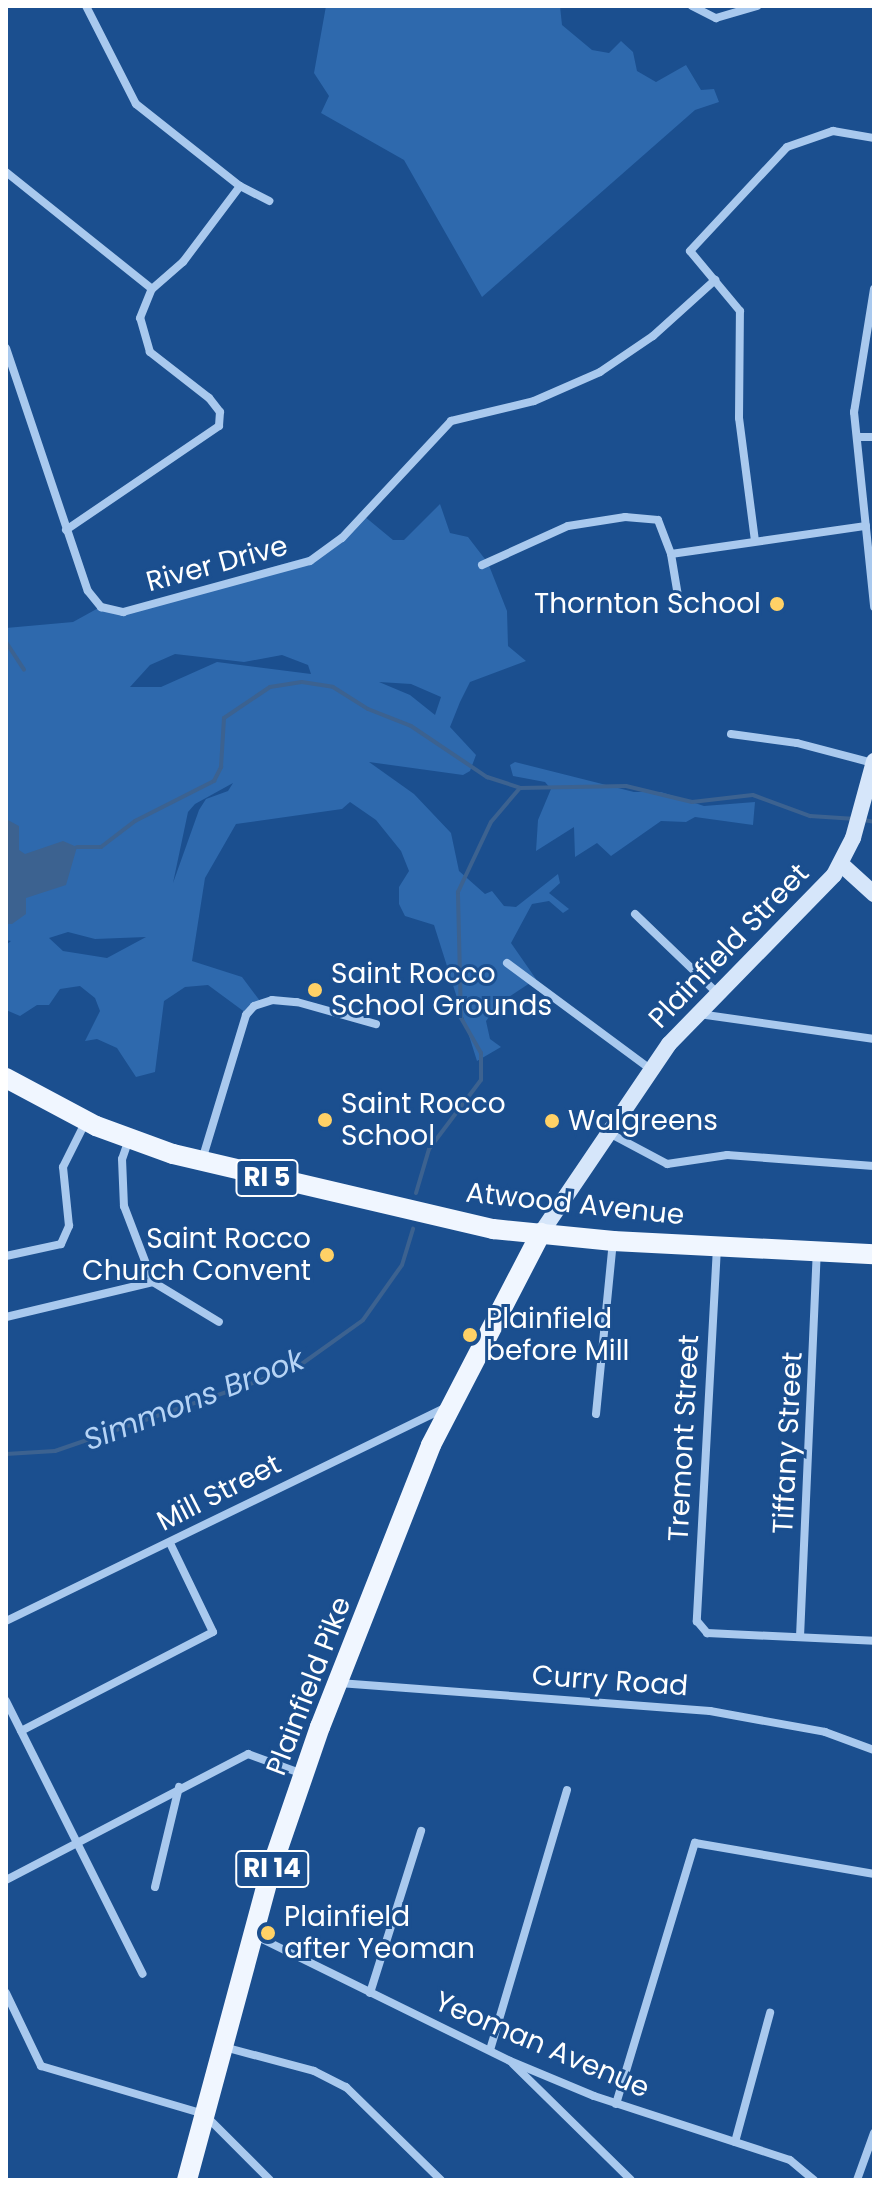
<!DOCTYPE html>
<html>
<head>
<meta charset="utf-8">
<style>
  body { margin:0 }
  #map { position:relative; width:880px; height:2186px; overflow:hidden; background:#1b4f8f; font-family:Poppins,sans-serif }
  div>[style] { position:absolute }
  [style*='--x'] { left:calc(var(--x)*1px); top:calc(var(--y)*1px); width:calc(var(--w)*1px); rotate:calc(var(--a)*1deg) }
  .green>* { inset:0; background:#2e69ad }
  .water>* { inset:0; background:#3c6290 }
  .stream>* { height:4px; margin:-2px; padding:0 2px; transform-origin:2px; border-radius:2px; background:#3c6290 }
  .street>* { height:8px; margin:-4px; padding:0 4px; transform-origin:4px; border-radius:4px; background:#a9c9ee }
  .secondary>* { height:16px; margin:-8px; padding:0 8px; transform-origin:8px; border-radius:8px; background:#d6e6fa }
  .primary>* { height:20px; margin:-10px; padding:0 10px; transform-origin:10px; border-radius:10px; background:#f0f6ff }
  .dots>* { width:22px; height:22px; translate:-50% -50%; box-sizing:border-box; border:4px solid #1b4f8f; border-radius:50% }
  span { translate:-50% -50%; white-space:nowrap; text-align:center; line-height:1.15; -webkit-text-stroke:6px #1b4f8f; paint-order:stroke }
  .shield-label span { padding:2px 6px; background:#1b4f8f; border:2px solid; border-radius:6px; -webkit-text-stroke-width:0 }
  .shield-label { font-size:26px; color:#fff; font-weight:700 }
  .street-label { font-size:28px; color:#fff }
  .poi-label { font-size:28px; color:#fff }
  .right { translate:-100% -50%; text-align:right }
  .left { translate:0 -50%; text-align:left }
  .water-label { font-size:30px; color:#b5d3f5; font-style:italic }
  .frame { position:absolute; inset:0; border:8px solid #fff; pointer-events:none }
</style>
</head>
<body>
<div id="map">
  <div class="green">
    <div style="clip-path:polygon(326px 6px,560px 6px,562px 25px,592px 50px,609px 53px,621px 41px,633px 52px,637px 71px,656px 82px,686px 65px,701px 90px,714px 89px,719px 102px,695px 110px,482px 297px,404px 160px,321px 113px,329px 96px,314px 73px)"></div>
    <div style="clip-path:polygon(evenodd,440px 504px,450px 533px,468px 537px,488px 563px,507px 611px,508px 646px,526px 661px,470px 682px,460px 702px,450px 727px,476px 755px,470px 771px,463px 775px,369px 762px,414px 794px,451px 833px,459px 871px,485px 894px,492px 891px,504px 906px,516px 907px,558px 874px,560px 883px,549px 893px,569px 909px,563px 913px,549px 901px,532px 904px,511px 943px,536px 979px,501px 1002px,486px 1021px,490px 1039px,501px 1047px,477px 1061px,434px 925px,405px 916px,399px 904px,399px 887px,409px 871px,401px 851px,376px 820px,350px 802px,342px 809px,236px 824px,205px 878px,192px 961px,242px 977px,260px 1001px,246px 1013px,208px 985px,185px 987px,164px 1001px,155px 1072px,136px 1077px,117px 1048px,97px 1039px,85px 1041px,100px 1011px,95px 998px,80px 986px,60px 989px,49px 1005px,37px 1005px,20px 1016px,6px 1010px,6px 945px,11px 941px,6px 940px,6px 628px,73px 622px,102px 606px,123px 610px,315px 555px,364px 516px,393px 540px,404px 540px,440px 504px,175px 654px,244px 662px,282px 655px,308px 665px,311px 674px,217px 662px,161px 687px,130px 687px,150px 665px,175px 654px,440px 504px,379px 682px,411px 684px,441px 697px,435px 715px,410px 695px,379px 682px,440px 504px,233px 783px,228px 791px,206px 799px,199px 810px,173px 883px,188px 812px,195px 804px,233px 783px,440px 504px,68px 932px,95px 939px,146px 937px,107px 958px,63px 951px,49px 938px,68px 932px)"></div>
    <div style="clip-path:polygon(515px 762px,634px 792px,661px 792px,704px 806px,755px 802px,753px 825px,695px 817px,686px 822px,661px 821px,611px 856px,597px 843px,575px 857px,574px 827px,536px 851px,538px 820px,551px 789px,545px 782px,513px 776px,510px 765px)"></div>
  </div>
  <div class="water">
    <div style="clip-path:polygon(6px 819px,19px 826px,19px 850px,25px 854px,63px 841px,77px 847px,66px 885px,26px 898px,26px 914px,12px 924px,6px 924px)"></div>
  </div>
  <div class="stream">
    <div style="--x:6;--y:642;--w:33;--a:57"></div>
    <div style="--x:864;--y:820;--w:10;--a:11"></div>
    <div style="--x:77;--y:847;--w:24;--a:0"></div>
    <div style="--x:101;--y:847;--w:43;--a:-37.4"></div>
    <div style="--x:135;--y:821;--w:89;--a:-26.9"></div>
    <div style="--x:214;--y:781;--w:16;--a:-63"></div>
    <div style="--x:221;--y:767;--w:49;--a:-86.5"></div>
    <div style="--x:224;--y:718;--w:55;--a:-34"></div>
    <div style="--x:270;--y:687;--w:32;--a:-9"></div>
    <div style="--x:302;--y:682;--w:31;--a:9"></div>
    <div style="--x:333;--y:687;--w:41;--a:32.2"></div>
    <div style="--x:368;--y:709;--w:46;--a:21.6"></div>
    <div style="--x:411;--y:726;--w:92;--a:33.9"></div>
    <div style="--x:487;--y:777;--w:35;--a:18"></div>
    <div style="--x:520;--y:788;--w:106;--a:-1.1"></div>
    <div style="--x:626;--y:786;--w:68;--a:13.6"></div>
    <div style="--x:692;--y:802;--w:61;--a:-6.5"></div>
    <div style="--x:753;--y:795;--w:61;--a:20.2"></div>
    <div style="--x:810;--y:816;--w:46;--a:3.7"></div>
    <div style="--x:416;--y:1193;--w:46;--a:-73.5"></div>
    <div style="--x:429;--y:1149;--w:86;--a:-53"></div>
    <div style="--x:481;--y:1080;--w:27;--a:-90"></div>
    <div style="--x:481;--y:1053;--w:40;--a:-119.7"></div>
    <div style="--x:461;--y:1018;--w:126;--a:-91.4"></div>
    <div style="--x:458;--y:892;--w:77;--a:-64.8"></div>
    <div style="--x:491;--y:822;--w:43;--a:-49.7"></div>
    <div style="--x:6;--y:1454;--w:49;--a:-3.5"></div>
    <div style="--x:55;--y:1451;--w:255;--a:-19"></div>
    <div style="--x:296;--y:1368;--w:82;--a:-35.6"></div>
    <div style="--x:363;--y:1320;--w:67;--a:-54.7"></div>
    <div style="--x:402;--y:1265;--w:38;--a:-73"></div>
  </div>
  <div class="street">
    <div style="--x:86;--y:6;--w:110;--a:63"></div>
    <div style="--x:136;--y:104;--w:132;--a:38.3"></div>
    <div style="--x:240;--y:186;--w:33;--a:27"></div>
    <div style="--x:692;--y:6;--w:27;--a:27"></div>
    <div style="--x:716;--y:18;--w:43;--a:-16.3"></div>
    <div style="--x:6;--y:172;--w:187;--a:38.7"></div>
    <div style="--x:874;--y:289;--w:125;--a:99.2"></div>
    <div style="--x:854;--y:412;--w:196;--a:84.1"></div>
    <div style="--x:6;--y:348;--w:256;--a:71.4"></div>
    <div style="--x:88;--y:591;--w:21;--a:51"></div>
    <div style="--x:101;--y:607;--w:23;--a:13"></div>
    <div style="--x:123;--y:612;--w:194;--a:-15.3"></div>
    <div style="--x:310;--y:561;--w:39;--a:-36"></div>
    <div style="--x:342;--y:538;--w:160;--a:-47"></div>
    <div style="--x:451;--y:421;--w:85;--a:-13.5"></div>
    <div style="--x:534;--y:401;--w:72;--a:-23.7"></div>
    <div style="--x:600;--y:372;--w:64;--a:-34.2"></div>
    <div style="--x:653;--y:336;--w:84;--a:-42.1"></div>
    <div style="--x:857;--y:437;--w:17;--a:0"></div>
    <div style="--x:66;--y:530;--w:185;--a:-34.2"></div>
    <div style="--x:219;--y:426;--w:14;--a:-86"></div>
    <div style="--x:220;--y:412;--w:18;--a:-128"></div>
    <div style="--x:209;--y:398;--w:75;--a:-142.1"></div>
    <div style="--x:150;--y:352;--w:35;--a:-106"></div>
    <div style="--x:140;--y:318;--w:31;--a:-68"></div>
    <div style="--x:152;--y:289;--w:41;--a:-41.1"></div>
    <div style="--x:183;--y:262;--w:95;--a:-53.1"></div>
    <div style="--x:755;--y:541;--w:124;--a:-97.4"></div>
    <div style="--x:739;--y:418;--w:107;--a:-89.5"></div>
    <div style="--x:740;--y:311;--w:78;--a:-129.8"></div>
    <div style="--x:690;--y:251;--w:142;--a:-47"></div>
    <div style="--x:787;--y:147;--w:49;--a:-19.2"></div>
    <div style="--x:833;--y:131;--w:42;--a:9.7"></div>
    <div style="--x:671;--y:554;--w:197;--a:-8.2"></div>
    <div style="--x:482;--y:565;--w:94;--a:-24.4"></div>
    <div style="--x:568;--y:526;--w:58;--a:-9"></div>
    <div style="--x:625;--y:517;--w:33;--a:5"></div>
    <div style="--x:658;--y:520;--w:36;--a:69"></div>
    <div style="--x:671;--y:554;--w:55;--a:80.5"></div>
    <div style="--x:731;--y:734;--w:67;--a:7.8"></div>
    <div style="--x:797;--y:743;--w:79;--a:14.7"></div>
    <div style="--x:635;--y:914;--w:111;--a:43.9"></div>
    <div style="--x:507;--y:963;--w:178;--a:36.5"></div>
    <div style="--x:699;--y:1014;--w:177;--a:8.1"></div>
    <div style="--x:609;--y:1133;--w:66;--a:28.1"></div>
    <div style="--x:667;--y:1164;--w:61;--a:-8.5"></div>
    <div style="--x:727;--y:1155;--w:147;--a:4.3"></div>
    <div style="--x:129;--y:1139;--w:21;--a:109"></div>
    <div style="--x:122;--y:1159;--w:47;--a:87.6"></div>
    <div style="--x:124;--y:1206;--w:81;--a:69.1"></div>
    <div style="--x:202;--y:1160;--w:152;--a:-73.1"></div>
    <div style="--x:246;--y:1015;--w:12;--a:-48"></div>
    <div style="--x:254;--y:1006;--w:19;--a:-18"></div>
    <div style="--x:272;--y:1000;--w:25;--a:5"></div>
    <div style="--x:297;--y:1002;--w:82;--a:15.6"></div>
    <div style="--x:717;--y:1247;--w:375;--a:93.1"></div>
    <div style="--x:697;--y:1621;--w:16;--a:50"></div>
    <div style="--x:707;--y:1633;--w:167;--a:2.7"></div>
    <div style="--x:6;--y:1256;--w:56;--a:-12.3"></div>
    <div style="--x:61;--y:1244;--w:20;--a:-66"></div>
    <div style="--x:69;--y:1226;--w:59;--a:-95.8"></div>
    <div style="--x:63;--y:1167;--w:51;--a:-63.4"></div>
    <div style="--x:6;--y:1317;--w:151;--a:-13.4"></div>
    <div style="--x:153;--y:1282;--w:77;--a:31.2"></div>
    <div style="--x:596;--y:1414;--w:173;--a:-84.4"></div>
    <div style="--x:6;--y:1621;--w:488;--a:-25.9"></div>
    <div style="--x:800;--y:1637;--w:386;--a:-87.5"></div>
    <div style="--x:339;--y:1683;--w:372;--a:4.3"></div>
    <div style="--x:710;--y:1711;--w:117;--a:10.3"></div>
    <div style="--x:825;--y:1732;--w:52;--a:20.2"></div>
    <div style="--x:6;--y:1701;--w:305;--a:63.4"></div>
    <div style="--x:21;--y:1731;--w:216;--a:-27.3"></div>
    <div style="--x:213;--y:1632;--w:99;--a:-115.8"></div>
    <div style="--x:6;--y:1880;--w:273;--a:-27.5"></div>
    <div style="--x:248;--y:1754;--w:59;--a:20"></div>
    <div style="--x:155;--y:1887;--w:103;--a:-76.5"></div>
    <div style="--x:256;--y:1936;--w:283;--a:26.2"></div>
    <div style="--x:510;--y:2061;--w:91;--a:22.6"></div>
    <div style="--x:594;--y:2096;--w:206;--a:18.1"></div>
    <div style="--x:790;--y:2160;--w:31;--a:40"></div>
    <div style="--x:6;--y:1993;--w:81;--a:64.4"></div>
    <div style="--x:41;--y:2066;--w:170;--a:16.4"></div>
    <div style="--x:204;--y:2114;--w:93;--a:45"></div>
    <div style="--x:370;--y:1993;--w:170;--a:-72.5"></div>
    <div style="--x:224;--y:2047;--w:93;--a:14.9"></div>
    <div style="--x:314;--y:2071;--w:36;--a:27"></div>
    <div style="--x:346;--y:2087;--w:133;--a:44.4"></div>
    <div style="--x:490;--y:2050;--w:271;--a:-73.5"></div>
    <div style="--x:513;--y:2064;--w:165;--a:44.5"></div>
    <div style="--x:616;--y:2104;--w:273;--a:-73.2"></div>
    <div style="--x:695;--y:1843;--w:182;--a:9.8"></div>
    <div style="--x:735;--y:2142;--w:134;--a:-74.8"></div>
    <div style="--x:857;--y:2180;--w:50;--a:-70.1"></div>
  </div>
  <div class="secondary">
    <div style="--x:841;--y:864;--w:45;--a:42.3"></div>
    <div style="--x:541;--y:1233;--w:228;--a:-55.9"></div>
    <div style="--x:669;--y:1044;--w:236;--a:-45.7"></div>
    <div style="--x:834;--y:875;--w:42;--a:-62.8"></div>
    <div style="--x:853;--y:838;--w:80;--a:-74.7"></div>
  </div>
  <div class="primary">
    <div style="--x:6;--y:1078;--w:102;--a:28.1"></div>
    <div style="--x:96;--y:1126;--w:82;--a:20"></div>
    <div style="--x:173;--y:1154;--w:329;--a:13.2"></div>
    <div style="--x:493;--y:1229;--w:121;--a:5.7"></div>
    <div style="--x:613;--y:1241;--w:261;--a:2.9"></div>
    <div style="--x:187;--y:2180;--w:319;--a:-74.9"></div>
    <div style="--x:270;--y:1872;--w:153;--a:-71"></div>
    <div style="--x:320;--y:1727;--w:303;--a:-68.5"></div>
    <div style="--x:431;--y:1445;--w:239;--a:-62.6"></div>
  </div>
  <div class="dots">
    <div style="left:777px;top:604px;background:#ffd166"></div>
    <div style="left:315px;top:990px;background:#ffd166"></div>
    <div style="left:325px;top:1120px;background:#ffd166"></div>
    <div style="left:552px;top:1121px;background:#ffd166"></div>
    <div style="left:327px;top:1255px;background:#ffd166"></div>
    <div style="left:470px;top:1335px;background:#ffd166"></div>
    <div style="left:268px;top:1933px;background:#ffd166"></div>
  </div>
  <div class="shield-label">
    <span style="left:267px;top:1178px">RI 5</span>
    <span style="left:272px;top:1869px">RI 14</span>
  </div>
  <div class="street-label">
    <span style="left:217px;top:564px;rotate:-15deg">River Drive</span>
    <span style="left:729px;top:946px;rotate:-46deg">Plainfield Street</span>
    <span style="left:575px;top:1204px;rotate:6deg">Atwood Avenue</span>
    <span style="left:684px;top:1438px;rotate:-87deg">Tremont Street</span>
    <span style="left:788px;top:1443px;rotate:-87deg">Tiffany Street</span>
    <span style="left:219px;top:1493px;rotate:-27deg">Mill Street</span>
    <span style="left:610px;top:1681px;rotate:4deg">Curry Road</span>
    <span style="left:309px;top:1686px;rotate:-69deg">Plainfield Pike</span>
    <span style="left:542px;top:2045px;rotate:23deg">Yeoman Avenue</span>
  </div>
  <div class="poi-label">
    <span class="right" style="left:761px;top:604px">Thornton School</span>
    <span class="left" style="left:331px;top:990px">Saint Rocco<br>School Grounds</span>
    <span class="left" style="left:341px;top:1120px">Saint Rocco<br>School</span>
    <span class="left" style="left:568px;top:1121px">Walgreens</span>
    <span class="right" style="left:311px;top:1255px">Saint Rocco<br>Church Convent</span>
    <span class="left" style="left:486px;top:1335px">Plainfield<br>before Mill</span>
    <span class="left" style="left:284px;top:1933px">Plainfield<br>after Yeoman</span>
  </div>
  <div class="water-label">
    <span style="left:194px;top:1400px;rotate:-21deg">Simmons Brook</span>
  </div>
  <div class="frame"></div>
</div>
</body>
</html>
